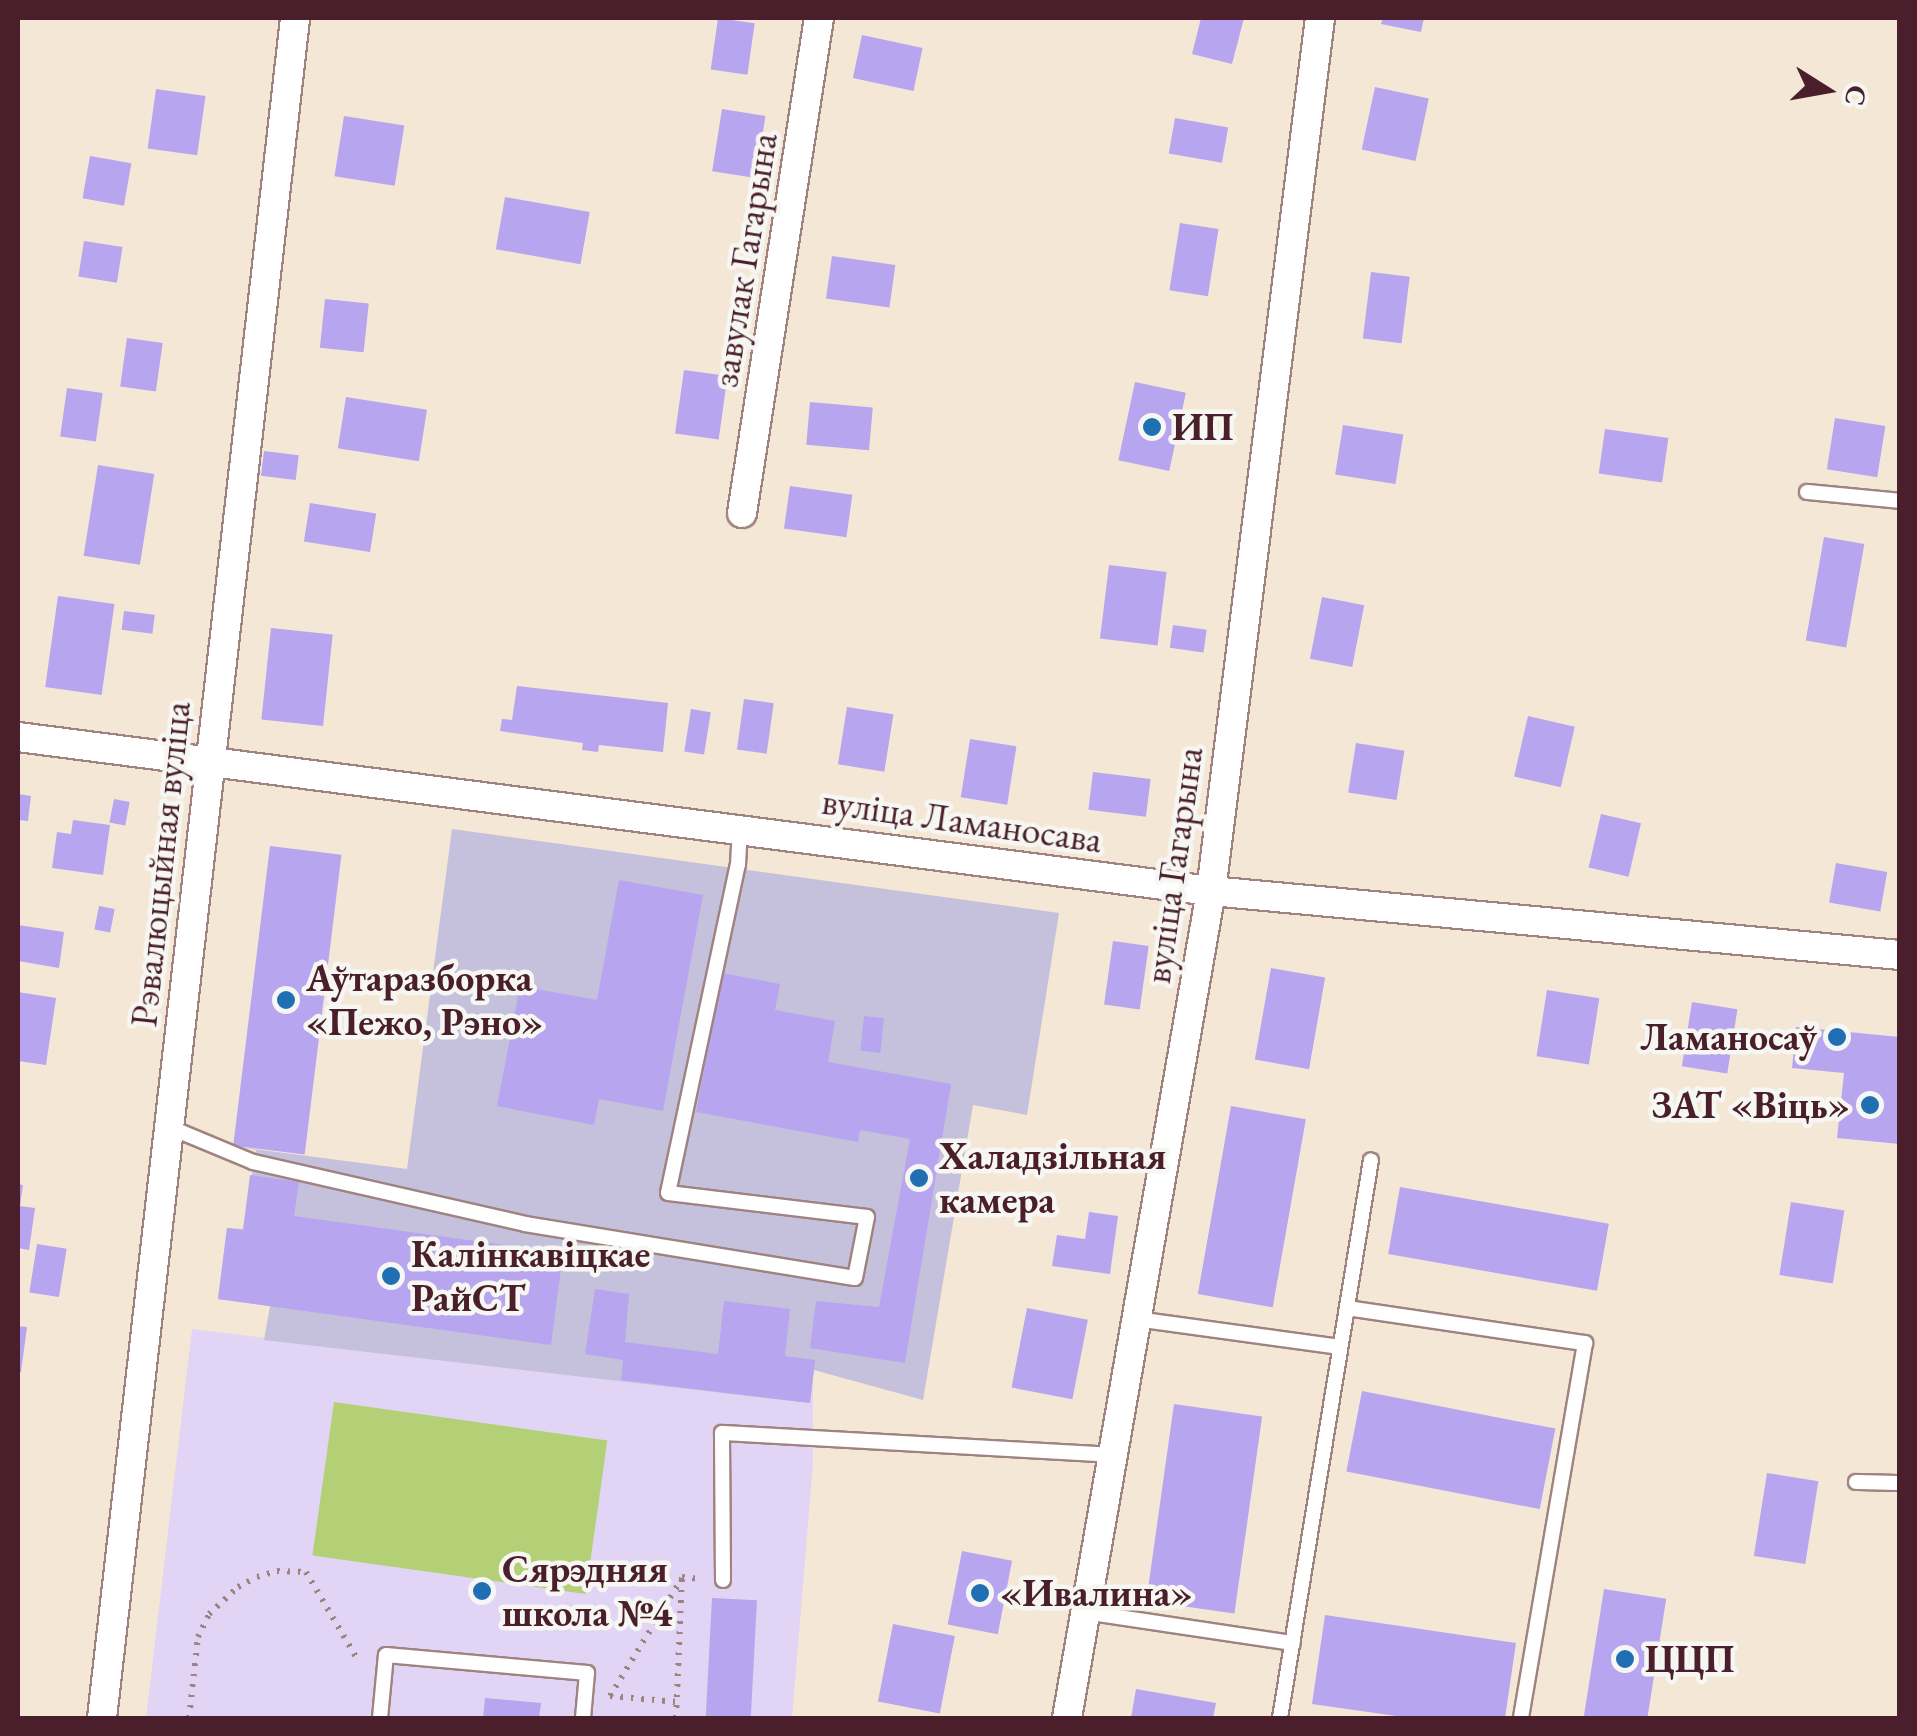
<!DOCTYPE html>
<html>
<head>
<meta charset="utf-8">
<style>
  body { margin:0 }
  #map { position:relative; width:1917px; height:1736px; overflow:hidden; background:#f5e7d6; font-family:"EB Garamond",serif }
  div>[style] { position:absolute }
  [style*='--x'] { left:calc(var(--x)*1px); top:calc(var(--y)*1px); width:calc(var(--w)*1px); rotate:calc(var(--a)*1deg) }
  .built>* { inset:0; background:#e1d4f4 }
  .industrial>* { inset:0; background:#c5c0db }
  .green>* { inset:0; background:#b4d076; transform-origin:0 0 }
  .building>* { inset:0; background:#b8a5ef; transform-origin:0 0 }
  .path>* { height:6px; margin-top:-3px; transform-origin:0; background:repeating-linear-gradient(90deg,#a08380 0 2.5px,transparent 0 10.5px) }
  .roads { filter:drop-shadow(2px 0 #a08380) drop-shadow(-2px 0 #a08380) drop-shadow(0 2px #a08380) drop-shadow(0 -2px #a08380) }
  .lane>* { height:14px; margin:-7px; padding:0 7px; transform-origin:7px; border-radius:7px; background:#fff }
  .street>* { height:28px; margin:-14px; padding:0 14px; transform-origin:14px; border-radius:14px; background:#fff }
  .dots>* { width:28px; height:28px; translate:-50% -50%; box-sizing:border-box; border:5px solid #f6f6f2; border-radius:50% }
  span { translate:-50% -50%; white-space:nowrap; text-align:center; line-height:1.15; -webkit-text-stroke:9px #f6f6f2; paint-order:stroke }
  .street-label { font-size:38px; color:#4a1f2b }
  .poi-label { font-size:38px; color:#4a1f2b; font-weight:700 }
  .left { translate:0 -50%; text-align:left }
  .right { translate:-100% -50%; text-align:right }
  .frame { position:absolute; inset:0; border:20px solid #4a1f2b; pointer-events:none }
  .north { position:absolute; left:1777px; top:40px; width:100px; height:100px; -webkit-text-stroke:8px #f6f6f2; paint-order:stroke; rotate:101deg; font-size:28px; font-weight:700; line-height:40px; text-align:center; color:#4a1f2b }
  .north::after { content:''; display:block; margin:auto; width:35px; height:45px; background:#4a1f2b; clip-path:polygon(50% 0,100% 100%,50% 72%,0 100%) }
</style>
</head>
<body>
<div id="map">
  <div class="built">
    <div style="clip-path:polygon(192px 1329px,809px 1403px,813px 1370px,813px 1463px,792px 1718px,146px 1718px)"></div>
  </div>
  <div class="industrial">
    <div style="clip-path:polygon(452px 829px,1059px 913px,1027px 1115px,973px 1105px,923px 1400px,814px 1370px,810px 1403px,264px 1340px,270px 1306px,218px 1299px,227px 1228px,243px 1229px,256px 1150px,232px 1146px,407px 1169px)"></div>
  </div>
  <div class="green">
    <div style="left:334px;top:1402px;width:276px;height:155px;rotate:8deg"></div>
  </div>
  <div class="building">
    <div style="left:718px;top:18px;width:37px;height:52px;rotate:8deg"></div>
    <div style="clip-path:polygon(1201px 18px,1244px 18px,1232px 64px,1192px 54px)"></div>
    <div style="clip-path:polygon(1383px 18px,1424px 18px,1421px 32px,1381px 24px)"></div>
    <div style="left:862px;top:35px;width:62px;height:44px;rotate:12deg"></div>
    <div style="left:1375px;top:87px;width:55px;height:64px;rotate:12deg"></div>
    <div style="left:156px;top:89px;width:50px;height:60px;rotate:8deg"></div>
    <div style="left:722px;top:109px;width:44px;height:63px;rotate:9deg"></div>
    <div style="left:344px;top:116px;width:61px;height:61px;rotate:9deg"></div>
    <div style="left:1175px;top:118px;width:54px;height:36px;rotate:10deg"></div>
    <div style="left:90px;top:156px;width:42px;height:43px;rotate:10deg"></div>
    <div style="left:505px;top:197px;width:86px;height:53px;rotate:10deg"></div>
    <div style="left:1180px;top:223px;width:39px;height:68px;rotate:9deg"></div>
    <div style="left:84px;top:241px;width:39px;height:36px;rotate:9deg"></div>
    <div style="left:832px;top:256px;width:64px;height:43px;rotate:8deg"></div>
    <div style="left:1371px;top:272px;width:39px;height:67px;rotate:7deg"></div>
    <div style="left:325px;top:299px;width:44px;height:49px;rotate:6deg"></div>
    <div style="left:127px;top:338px;width:36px;height:49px;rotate:8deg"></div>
    <div style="left:684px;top:370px;width:44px;height:64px;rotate:8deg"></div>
    <div style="left:1135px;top:382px;width:52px;height:80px;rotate:12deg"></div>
    <div style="left:67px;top:388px;width:36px;height:49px;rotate:8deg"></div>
    <div style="left:346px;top:397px;width:82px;height:52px;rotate:9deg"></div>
    <div style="left:810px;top:402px;width:63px;height:43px;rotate:5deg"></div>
    <div style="left:1835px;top:418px;width:51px;height:52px;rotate:9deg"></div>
    <div style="left:1343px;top:425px;width:61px;height:50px;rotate:9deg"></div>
    <div style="left:1605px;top:429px;width:64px;height:45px;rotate:8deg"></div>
    <div style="left:264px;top:451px;width:35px;height:25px;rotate:7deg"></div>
    <div style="left:98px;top:465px;width:57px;height:92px;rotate:9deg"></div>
    <div style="left:790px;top:486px;width:63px;height:43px;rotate:8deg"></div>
    <div style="left:310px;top:503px;width:67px;height:39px;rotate:9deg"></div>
    <div style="left:1824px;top:537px;width:41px;height:105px;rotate:10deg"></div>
    <div style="left:1109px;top:565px;width:58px;height:74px;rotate:7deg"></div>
    <div style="left:58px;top:596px;width:57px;height:92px;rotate:8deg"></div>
    <div style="left:1322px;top:597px;width:43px;height:63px;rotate:11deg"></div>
    <div style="left:124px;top:611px;width:31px;height:19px;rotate:7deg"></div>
    <div style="left:1173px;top:625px;width:34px;height:23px;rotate:8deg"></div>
    <div style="left:271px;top:628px;width:62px;height:92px;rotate:6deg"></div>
    <div style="clip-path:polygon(517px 686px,668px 703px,663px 752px,599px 745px,598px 752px,582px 750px,583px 743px,500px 731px,502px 719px,512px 720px)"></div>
    <div style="left:744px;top:699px;width:30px;height:51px;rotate:8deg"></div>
    <div style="left:847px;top:707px;width:47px;height:58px;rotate:9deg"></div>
    <div style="left:691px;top:709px;width:20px;height:43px;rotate:9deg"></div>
    <div style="left:1528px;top:716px;width:48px;height:62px;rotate:13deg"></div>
    <div style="left:970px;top:739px;width:47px;height:59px;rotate:9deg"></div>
    <div style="left:1356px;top:743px;width:49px;height:50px;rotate:9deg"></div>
    <div style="left:1093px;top:772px;width:58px;height:38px;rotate:7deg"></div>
    <div style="clip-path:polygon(18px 794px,31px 796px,28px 821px,18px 820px)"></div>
    <div style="left:114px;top:799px;width:16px;height:24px;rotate:11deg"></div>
    <div style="left:1601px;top:814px;width:41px;height:55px;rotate:13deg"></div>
    <div style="clip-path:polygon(73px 820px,110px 825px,103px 875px,52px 868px,57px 832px,71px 834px)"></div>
    <div style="left:270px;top:846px;width:72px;height:302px;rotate:7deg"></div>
    <div style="left:1836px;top:863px;width:52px;height:40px;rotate:10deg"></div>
    <div style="clip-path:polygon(619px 880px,703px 895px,663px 1111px,599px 1099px,594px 1125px,497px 1106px,520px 986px,597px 1000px)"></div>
    <div style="left:99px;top:906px;width:16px;height:24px;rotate:11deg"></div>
    <div style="clip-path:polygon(18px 925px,64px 932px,59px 968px,18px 961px)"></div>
    <div style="left:1113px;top:941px;width:36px;height:64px;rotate:8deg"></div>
    <div style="left:1271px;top:968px;width:55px;height:93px;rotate:10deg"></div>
    <div style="clip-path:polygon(722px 973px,780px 984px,775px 1010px,835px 1021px,828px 1062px,951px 1084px,905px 1363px,810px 1348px,816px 1301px,879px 1307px,910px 1139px,860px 1130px,858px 1142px,696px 1112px)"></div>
    <div style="left:1547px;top:990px;width:53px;height:67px;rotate:9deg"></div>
    <div style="clip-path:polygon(18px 992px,56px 998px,46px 1065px,18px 1061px)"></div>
    <div style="left:1692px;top:1002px;width:46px;height:65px;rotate:9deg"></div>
    <div style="left:864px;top:1016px;width:20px;height:35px;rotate:6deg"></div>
    <div style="clip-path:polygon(1796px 1027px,1900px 1037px,1900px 1144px,1837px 1138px,1844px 1073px,1792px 1068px)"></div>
    <div style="left:1231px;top:1106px;width:76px;height:191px;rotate:10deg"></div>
    <div style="clip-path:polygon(250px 1175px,299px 1182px,294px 1216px,563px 1253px,551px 1345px,218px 1299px,227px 1228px,243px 1230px)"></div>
    <div style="clip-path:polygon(18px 1184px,23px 1185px,20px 1206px,35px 1208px,29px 1250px,18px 1248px)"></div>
    <div style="left:1400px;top:1187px;width:212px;height:68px;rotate:10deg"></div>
    <div style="left:1791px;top:1202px;width:54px;height:74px;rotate:9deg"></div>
    <div style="clip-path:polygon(1089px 1212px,1118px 1216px,1110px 1274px,1052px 1266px,1057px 1235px,1085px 1239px)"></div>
    <div style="left:37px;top:1244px;width:30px;height:49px;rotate:9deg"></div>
    <div style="clip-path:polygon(595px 1289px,629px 1294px,625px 1342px,718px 1354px,724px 1301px,790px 1309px,785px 1356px,815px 1360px,810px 1403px,621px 1380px,623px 1360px,585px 1354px)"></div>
    <div style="left:1027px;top:1308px;width:62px;height:81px;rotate:11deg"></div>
    <div style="clip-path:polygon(18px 1326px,27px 1327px,21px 1372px,18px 1372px)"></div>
    <div style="left:1362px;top:1391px;width:197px;height:82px;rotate:11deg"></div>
    <div style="left:1174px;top:1404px;width:89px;height:199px;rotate:8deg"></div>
    <div style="left:1767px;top:1473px;width:52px;height:84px;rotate:9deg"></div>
    <div style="left:962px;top:1551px;width:51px;height:75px;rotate:11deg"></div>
    <div style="left:1604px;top:1589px;width:63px;height:131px;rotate:9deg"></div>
    <div style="left:712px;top:1598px;width:45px;height:120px;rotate:3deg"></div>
    <div style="clip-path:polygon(1325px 1615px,1516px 1643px,1505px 1718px,1410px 1718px,1312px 1704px)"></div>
    <div style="left:893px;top:1624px;width:63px;height:79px;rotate:11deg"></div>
    <div style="clip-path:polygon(1136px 1689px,1216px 1703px,1213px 1718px,1131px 1718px)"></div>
    <div style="clip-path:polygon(485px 1698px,541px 1703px,539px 1718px,483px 1718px)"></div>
  </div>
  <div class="path">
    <div style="--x:610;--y:1696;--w:138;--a:-58.6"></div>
    <div style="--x:610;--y:1696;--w:68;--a:5"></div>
    <div style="--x:189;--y:1718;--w:81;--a:-83.7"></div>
    <div style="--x:198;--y:1637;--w:25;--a:-64"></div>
    <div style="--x:209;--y:1614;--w:40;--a:-43"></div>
    <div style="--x:238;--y:1587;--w:21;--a:-28"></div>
    <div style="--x:257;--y:1577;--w:21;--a:-17"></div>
    <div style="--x:277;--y:1571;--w:29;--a:2"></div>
    <div style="--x:306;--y:1572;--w:104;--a:59.5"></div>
    <div style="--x:676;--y:1718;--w:141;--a:-87.6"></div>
    <div style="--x:682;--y:1577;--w:19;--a:6"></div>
  </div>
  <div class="roads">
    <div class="lane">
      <div style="--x:1807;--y:492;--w:93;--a:5.5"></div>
      <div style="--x:169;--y:1127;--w:91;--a:22.6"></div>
      <div style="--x:253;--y:1162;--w:279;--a:12.8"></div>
      <div style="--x:525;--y:1224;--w:334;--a:9.3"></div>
      <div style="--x:855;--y:1278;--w:62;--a:-78.9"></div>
      <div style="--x:867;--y:1217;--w:200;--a:-173.1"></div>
      <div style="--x:668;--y:1193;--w:335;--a:-78"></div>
      <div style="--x:738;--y:865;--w:36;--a:-87"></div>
      <div style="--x:1347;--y:1308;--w:241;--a:8.4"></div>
      <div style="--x:1585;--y:1343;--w:380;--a:99.7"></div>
      <div style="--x:1136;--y:1319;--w:206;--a:7.8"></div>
      <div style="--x:1856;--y:1482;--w:44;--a:1.3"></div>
      <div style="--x:723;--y:1580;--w:147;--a:-90.4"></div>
      <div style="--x:722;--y:1433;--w:391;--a:3.2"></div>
      <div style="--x:1085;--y:1612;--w:210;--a:8.5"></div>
      <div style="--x:380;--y:1718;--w:63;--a:-84.6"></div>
      <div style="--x:386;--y:1655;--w:202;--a:5.1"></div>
      <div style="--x:587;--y:1673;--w:45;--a:95.1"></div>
      <div style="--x:1280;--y:1718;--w:565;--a:-80.74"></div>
    </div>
    <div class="street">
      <div style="--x:742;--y:513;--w:501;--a:-81.16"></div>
      <div style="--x:18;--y:737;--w:1203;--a:7.36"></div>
      <div style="--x:1211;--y:891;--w:692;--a:5.31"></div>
      <div style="--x:102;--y:1718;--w:1711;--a:-83.52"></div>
      <div style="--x:1067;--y:1718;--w:839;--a:-80.12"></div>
      <div style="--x:1211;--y:891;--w:880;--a:-82.88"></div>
    </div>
  </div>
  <div class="dots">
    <div style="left:1152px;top:427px;background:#1f6fb2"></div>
    <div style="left:286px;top:1000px;background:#1f6fb2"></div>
    <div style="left:1837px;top:1037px;background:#1f6fb2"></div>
    <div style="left:1870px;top:1105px;background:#1f6fb2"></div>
    <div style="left:919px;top:1178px;background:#1f6fb2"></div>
    <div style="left:391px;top:1276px;background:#1f6fb2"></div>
    <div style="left:482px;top:1591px;background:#1f6fb2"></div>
    <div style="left:980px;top:1593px;background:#1f6fb2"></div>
    <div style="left:1625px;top:1659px;background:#1f6fb2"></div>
  </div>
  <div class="street-label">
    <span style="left:744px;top:260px;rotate:-81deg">завулак Гагарына</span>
    <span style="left:962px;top:820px;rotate:8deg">вуліца Ламаносава</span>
    <span style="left:160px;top:864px;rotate:-84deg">Рэвалюцыйная вуліца</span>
    <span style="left:1173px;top:865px;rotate:-82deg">вуліца Гагарына</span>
  </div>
  <div class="poi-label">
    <span class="left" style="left:1172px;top:427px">ИП</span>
    <span class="left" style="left:306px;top:1000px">Аўтаразборка<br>«Пежо, Рэно»</span>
    <span class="right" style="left:1817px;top:1037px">Ламаносаў</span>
    <span class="right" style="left:1850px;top:1105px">ЗАТ «Віць»</span>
    <span class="left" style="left:939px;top:1178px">Халадзільная<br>камера</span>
    <span class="left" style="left:411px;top:1276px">Калінкавіцкае<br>РайСТ</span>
    <span class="left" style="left:502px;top:1591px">Сярэдняя<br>школа №4</span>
    <span class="left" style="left:1000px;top:1593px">«Ивалина»</span>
    <span class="left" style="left:1645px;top:1659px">ЦЦП</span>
  </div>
  <div class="frame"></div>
  <div class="north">С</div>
</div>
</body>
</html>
